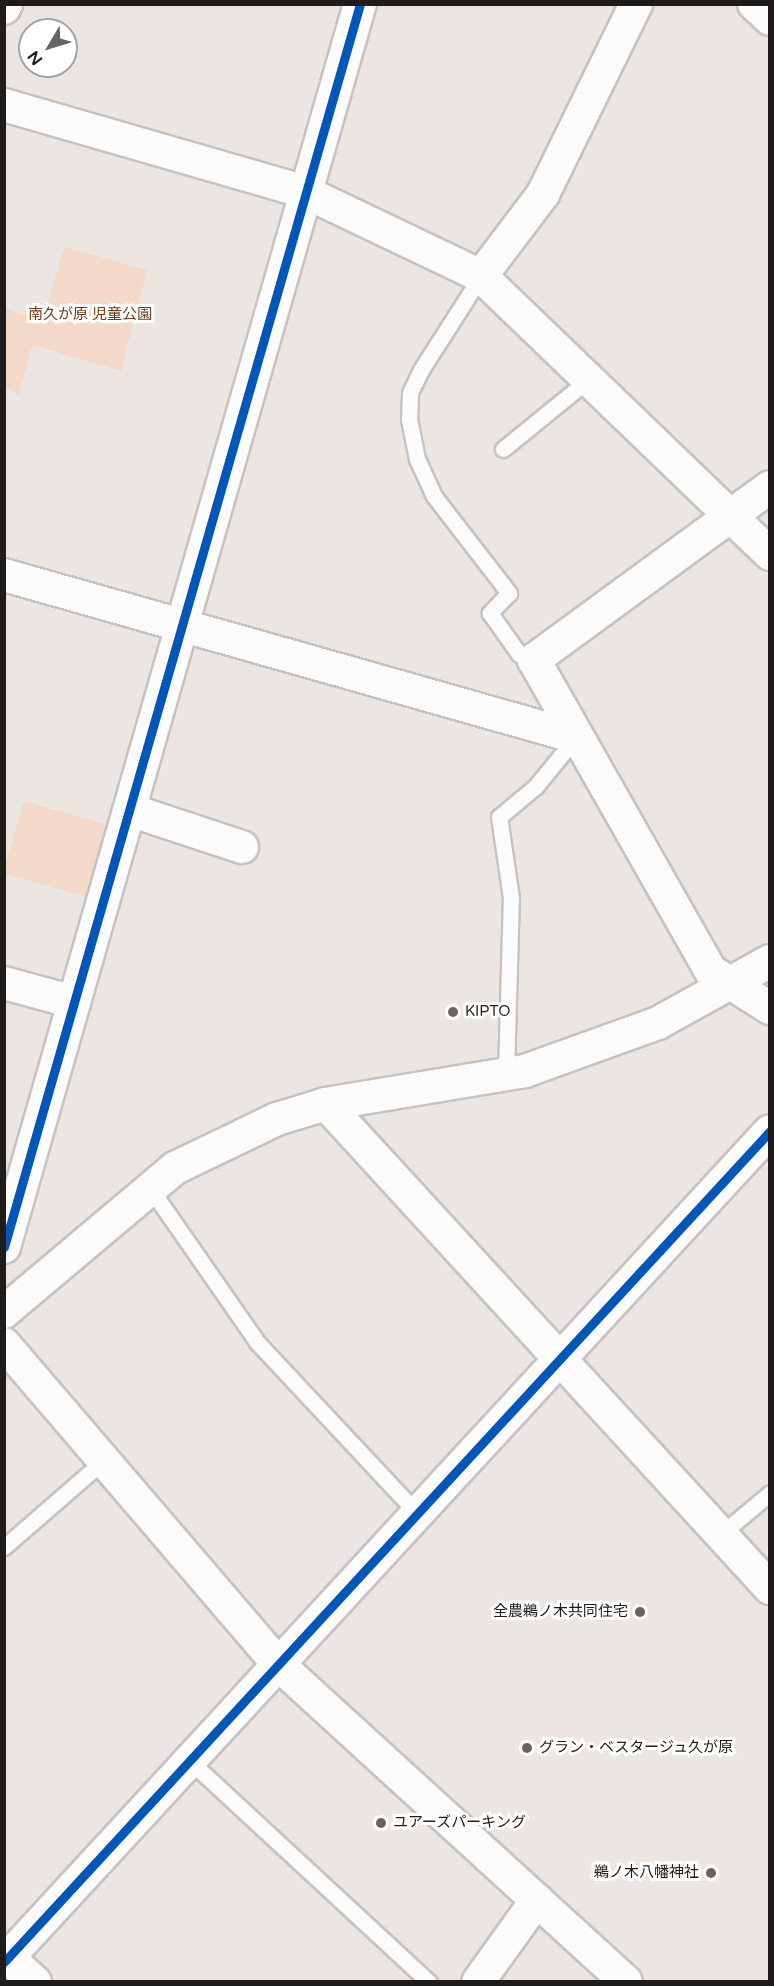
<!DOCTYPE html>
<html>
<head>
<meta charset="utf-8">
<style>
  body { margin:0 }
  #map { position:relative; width:774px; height:1986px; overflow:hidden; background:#ece6e2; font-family:"Varela Round","Noto Sans JP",sans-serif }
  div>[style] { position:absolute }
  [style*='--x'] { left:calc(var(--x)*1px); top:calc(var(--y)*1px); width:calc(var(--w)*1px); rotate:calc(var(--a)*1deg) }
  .green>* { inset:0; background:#f3d9c7; transform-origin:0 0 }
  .roads { filter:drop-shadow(2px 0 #c6c2bf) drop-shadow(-2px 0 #c6c2bf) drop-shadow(0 2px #c6c2bf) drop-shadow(0 -2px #c6c2bf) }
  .service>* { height:15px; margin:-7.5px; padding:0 7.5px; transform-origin:7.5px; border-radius:7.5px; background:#fcfbfb }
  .minor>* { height:32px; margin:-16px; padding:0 16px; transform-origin:16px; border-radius:16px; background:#fcfbfb }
  .cycleway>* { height:9px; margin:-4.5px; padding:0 4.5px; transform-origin:4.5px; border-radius:4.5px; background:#0057b8 }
  .dots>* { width:16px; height:16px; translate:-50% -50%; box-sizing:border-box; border:3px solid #fff; border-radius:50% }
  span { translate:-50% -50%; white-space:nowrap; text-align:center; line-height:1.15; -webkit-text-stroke:6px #fff; paint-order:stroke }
  .park-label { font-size:15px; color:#6e3d12 }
  .poi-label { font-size:15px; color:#201c1a }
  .left { translate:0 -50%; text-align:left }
  .right { translate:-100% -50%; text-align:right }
  .frame { position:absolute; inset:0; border:6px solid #201c1a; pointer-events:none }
  .north { position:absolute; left:18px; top:18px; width:60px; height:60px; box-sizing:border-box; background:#fff; border:2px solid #a6a4a3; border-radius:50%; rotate:232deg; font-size:16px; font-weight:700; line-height:24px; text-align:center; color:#201c1a }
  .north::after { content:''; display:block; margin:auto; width:21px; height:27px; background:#676360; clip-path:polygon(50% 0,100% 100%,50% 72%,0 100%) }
</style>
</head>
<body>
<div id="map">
  <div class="green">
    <div style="clip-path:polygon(64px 247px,147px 270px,121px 371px,32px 345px,19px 394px,5px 389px,5px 309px,43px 320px)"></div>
    <div style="left:24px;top:801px;width:87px;height:75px;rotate:16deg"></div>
  </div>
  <div class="roads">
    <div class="service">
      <div style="--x:481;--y:276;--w:112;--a:122.6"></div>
      <div style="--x:421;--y:370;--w:25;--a:116"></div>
      <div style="--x:410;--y:393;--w:26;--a:92"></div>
      <div style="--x:409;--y:419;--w:41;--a:78.7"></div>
      <div style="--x:417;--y:459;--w:41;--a:65.3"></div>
      <div style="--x:434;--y:496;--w:123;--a:52.3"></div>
      <div style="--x:509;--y:593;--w:28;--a:134"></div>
      <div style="--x:490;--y:613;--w:50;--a:54.7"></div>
      <div style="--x:519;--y:654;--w:16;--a:22"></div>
      <div style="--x:503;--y:449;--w:109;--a:-39.1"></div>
      <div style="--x:506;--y:1074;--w:176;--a:-88.4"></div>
      <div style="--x:511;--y:898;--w:82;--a:-98.4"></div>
      <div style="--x:499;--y:817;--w:48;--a:-40"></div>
      <div style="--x:536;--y:786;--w:63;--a:-50.8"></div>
      <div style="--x:150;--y:1188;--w:188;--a:55.2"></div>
      <div style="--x:257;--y:1342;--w:236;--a:46.9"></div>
      <div style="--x:721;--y:1534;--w:64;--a:-39.9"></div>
      <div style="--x:4;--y:1547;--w:133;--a:-41"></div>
      <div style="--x:190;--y:1761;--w:326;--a:42.8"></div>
    </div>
    <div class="minor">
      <div style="--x:754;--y:4;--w:22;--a:43"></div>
      <div style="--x:4;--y:8;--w:4;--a:-63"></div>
      <div style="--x:4;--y:105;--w:313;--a:16.1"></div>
      <div style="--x:305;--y:192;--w:195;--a:25.5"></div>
      <div style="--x:481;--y:276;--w:401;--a:43.9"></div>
      <div style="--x:481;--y:276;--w:103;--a:-52.9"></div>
      <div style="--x:543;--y:194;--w:212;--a:-63.9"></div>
      <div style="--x:770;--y:487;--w:293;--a:143.8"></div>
      <div style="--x:534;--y:660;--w:358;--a:60.4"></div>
      <div style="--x:711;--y:971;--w:70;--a:32.1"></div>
      <div style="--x:4;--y:575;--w:594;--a:15.81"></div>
      <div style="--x:130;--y:810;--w:118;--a:18.3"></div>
      <div style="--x:4;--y:983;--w:73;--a:15.2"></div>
      <div style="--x:326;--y:1104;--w:657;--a:47.47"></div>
      <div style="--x:4;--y:1247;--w:1293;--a:-74.02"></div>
      <div style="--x:4;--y:1312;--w:224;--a:-40.1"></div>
      <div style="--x:175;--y:1168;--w:113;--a:-25.7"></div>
      <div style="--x:277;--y:1119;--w:51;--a:-17"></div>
      <div style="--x:326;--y:1104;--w:202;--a:-9.4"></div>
      <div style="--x:525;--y:1071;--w:141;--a:-19.8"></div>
      <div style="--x:658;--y:1023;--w:128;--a:-29"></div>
      <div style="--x:4;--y:1344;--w:421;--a:49.4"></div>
      <div style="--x:278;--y:1664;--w:471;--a:42.4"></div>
      <div style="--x:4;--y:1954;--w:42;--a:42.1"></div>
      <div style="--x:4;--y:1962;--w:1130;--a:-47.33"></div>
      <div style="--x:478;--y:1982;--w:101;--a:-54.3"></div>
    </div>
  </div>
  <div class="cycleway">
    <div style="--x:4;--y:1247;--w:1293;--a:-74.02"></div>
    <div style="--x:4;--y:1962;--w:1130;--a:-47.33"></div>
  </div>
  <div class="dots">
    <div style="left:453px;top:1012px;background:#676360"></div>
    <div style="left:640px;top:1612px;background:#676360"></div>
    <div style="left:527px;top:1748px;background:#676360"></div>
    <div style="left:381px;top:1823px;background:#676360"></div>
    <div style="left:711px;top:1873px;background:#676360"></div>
  </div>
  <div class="park-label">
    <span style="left:90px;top:315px">南久が原 児童公園</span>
  </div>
  <div class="poi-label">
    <span class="left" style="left:465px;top:1012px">KIPTO</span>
    <span class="right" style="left:628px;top:1612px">全農鵜ノ木共同住宅</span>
    <span class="left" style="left:539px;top:1748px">グラン・ベスタージュ久が原</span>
    <span class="left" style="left:393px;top:1823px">ユアーズパーキング</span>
    <span class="right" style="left:699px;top:1873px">鵜ノ木八幡神社</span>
  </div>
  <div class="frame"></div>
  <div class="north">N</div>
</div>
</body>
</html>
